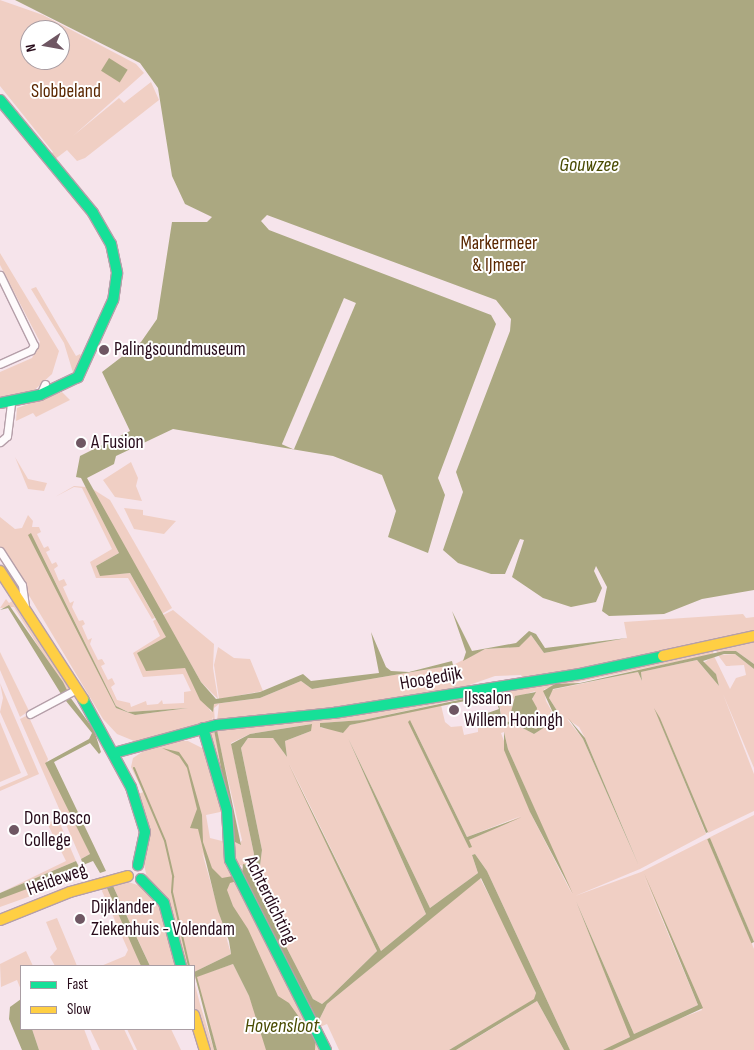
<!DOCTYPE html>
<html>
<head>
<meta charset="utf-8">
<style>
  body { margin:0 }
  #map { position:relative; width:754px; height:1050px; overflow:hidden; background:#f6e4eb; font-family:"Sofia Sans Condensed",sans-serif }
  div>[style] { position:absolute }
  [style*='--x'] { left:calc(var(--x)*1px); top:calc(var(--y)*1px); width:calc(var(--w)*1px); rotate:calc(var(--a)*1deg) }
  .green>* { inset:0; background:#f0cfc4 }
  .water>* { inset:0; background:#aba881; transform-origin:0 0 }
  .pier>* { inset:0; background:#f6e4eb; transform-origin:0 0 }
  .stream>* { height:2px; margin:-1px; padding:0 1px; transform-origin:1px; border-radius:1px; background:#aba881 }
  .roads { filter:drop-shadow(1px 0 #b59fa9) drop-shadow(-1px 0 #b59fa9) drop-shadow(0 1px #b59fa9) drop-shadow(0 -1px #b59fa9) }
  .street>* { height:7px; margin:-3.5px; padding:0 3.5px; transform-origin:3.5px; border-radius:3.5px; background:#fefbfc }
  .fast>* { height:10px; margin:-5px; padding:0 5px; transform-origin:5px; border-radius:5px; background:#16e098 }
  .slow>* { height:10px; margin:-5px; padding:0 5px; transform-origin:5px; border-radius:5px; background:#ffcf43 }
  .dots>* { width:14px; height:14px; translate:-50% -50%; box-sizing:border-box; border:2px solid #fff; border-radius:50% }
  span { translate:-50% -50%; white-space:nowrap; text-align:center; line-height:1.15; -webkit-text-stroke:4px #fff; paint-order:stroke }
  .park-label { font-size:19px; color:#5a2700 }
  .poi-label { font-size:19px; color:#270b1a }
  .left { translate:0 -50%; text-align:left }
  .street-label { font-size:19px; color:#270b1a }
  .water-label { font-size:20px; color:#484a00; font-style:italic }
  .legend { position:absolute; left:20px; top:965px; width:175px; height:65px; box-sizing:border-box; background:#fff; border:1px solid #a99da3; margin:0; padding:6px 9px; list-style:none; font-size:15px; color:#270b1a }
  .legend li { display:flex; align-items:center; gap:10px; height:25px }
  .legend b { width:25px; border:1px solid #a99da3 }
  .north { position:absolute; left:20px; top:20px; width:50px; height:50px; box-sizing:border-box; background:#fff; border:1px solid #a99da3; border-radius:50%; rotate:258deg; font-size:14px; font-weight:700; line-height:20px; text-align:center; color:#270b1a }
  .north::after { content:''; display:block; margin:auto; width:18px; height:22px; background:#6f5763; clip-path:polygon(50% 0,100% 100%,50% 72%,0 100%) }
</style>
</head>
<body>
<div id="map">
  <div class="green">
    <div style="clip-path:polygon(evenodd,0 0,43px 15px,136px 64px,144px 73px,73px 136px,119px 98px,124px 103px,151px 82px,159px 100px,85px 158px,77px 161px,67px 150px,54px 160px,50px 155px,53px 152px,0 86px,0 0,30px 30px,60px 30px,60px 60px,30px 60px,30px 30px)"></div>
    <div style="clip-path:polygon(0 253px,59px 351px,52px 374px,29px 395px,0 397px,0 372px,32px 358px,40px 342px,0 265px)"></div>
    <div style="clip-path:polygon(36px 287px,76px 356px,80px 354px,83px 360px,74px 376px,64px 343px,31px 289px)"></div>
    <div style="clip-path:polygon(62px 392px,70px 400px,36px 417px,33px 413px,16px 421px,17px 408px)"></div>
    <div style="clip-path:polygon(15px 457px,28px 479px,47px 483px,44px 491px,28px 489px)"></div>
    <div style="clip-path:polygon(131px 462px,138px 478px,136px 486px,142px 501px,115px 497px,103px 480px)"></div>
    <div style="clip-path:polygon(74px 486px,86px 487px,119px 553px,96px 566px,100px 575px,130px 573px,155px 618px,152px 619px,128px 578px,96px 578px,90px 562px,112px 549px,82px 488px,74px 487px,55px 497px)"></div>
    <div style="clip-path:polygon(91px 488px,110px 500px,172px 608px,162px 614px)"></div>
    <div style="clip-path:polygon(124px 508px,143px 510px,143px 515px,176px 521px,164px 534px,134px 529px)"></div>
    <div style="clip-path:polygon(evenodd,28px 515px,33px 521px,32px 527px,39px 527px,41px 532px,37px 534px,44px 548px,48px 546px,50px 550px,46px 552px,52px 564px,56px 562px,58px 566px,54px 569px,59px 581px,64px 579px,67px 585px,63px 587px,70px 603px,74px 601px,72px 607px,79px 621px,83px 620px,85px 624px,82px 626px,88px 640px,92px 638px,90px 644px,98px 660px,102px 659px,105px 664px,101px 666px,108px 680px,112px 678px,115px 684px,111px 687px,117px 700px,130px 703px,131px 707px,146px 701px,147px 705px,158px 704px,162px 700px,163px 704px,184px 703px,184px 692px,191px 691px,183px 674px,143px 677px,133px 653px,160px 636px,153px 621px,156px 619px,211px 712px,214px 704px,260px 698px,301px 681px,312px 689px,453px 665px,485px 649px,516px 647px,531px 635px,544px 653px,627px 638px,624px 622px,743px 614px,746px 618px,754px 617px,754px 633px,523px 679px,521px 675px,495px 676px,458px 689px,371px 705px,217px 721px,219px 704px,214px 708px,215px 723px,212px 717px,213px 724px,139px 743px,117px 734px,103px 719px,0 547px,0 517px,15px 529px,22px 528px,28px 515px,31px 533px,116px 706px,128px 712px,188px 708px,135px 715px,116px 708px,31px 533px)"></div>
    <div style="clip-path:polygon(6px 599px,9px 603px,14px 600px,70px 688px,67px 693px,14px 607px,0 608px)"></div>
    <div style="clip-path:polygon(173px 610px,214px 644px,213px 668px,218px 699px,201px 682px,163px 615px)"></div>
    <div style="clip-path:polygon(754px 639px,754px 664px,736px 651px,717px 653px,716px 649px)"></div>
    <div style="clip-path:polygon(218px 647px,234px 658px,250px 659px,263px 691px,219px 699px,214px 665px)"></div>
    <div style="clip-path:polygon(evenodd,711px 649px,714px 654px,705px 656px,544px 689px,546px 701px,555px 717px,536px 729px,514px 720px,502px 722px,498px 693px,483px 691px,711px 649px,535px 691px,532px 700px,537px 712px,532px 719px,512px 714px,512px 699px,535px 691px)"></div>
    <div style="clip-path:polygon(0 652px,29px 711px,20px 717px,0 670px)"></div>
    <div style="clip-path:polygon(evenodd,735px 654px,754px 669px,754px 768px,723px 694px,754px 774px,754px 811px,708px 833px,654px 707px,706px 834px,640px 869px,575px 896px,641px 872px,754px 815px,754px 942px,710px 838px,754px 949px,754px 1050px,570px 1050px,487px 871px,475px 854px,472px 855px,478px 873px,430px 908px,348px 738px,426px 914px,381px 951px,289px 763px,377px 951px,328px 999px,322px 1004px,313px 999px,257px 890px,262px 850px,241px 748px,248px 738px,273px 738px,287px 757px,285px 741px,311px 731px,311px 724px,250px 734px,231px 743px,254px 854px,248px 868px,235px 863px,228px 801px,209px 731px,214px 730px,239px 845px,242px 840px,216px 728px,454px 695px,456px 700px,363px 720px,320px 723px,321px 728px,337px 729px,342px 733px,350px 725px,441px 705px,445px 722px,451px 727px,462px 726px,464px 735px,478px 732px,478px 717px,497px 714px,503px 727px,513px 723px,534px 734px,561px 717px,549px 698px,551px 690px,638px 672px,642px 681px,641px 672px,697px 660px,719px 686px,715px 673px,703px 663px,714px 656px,730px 689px,736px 678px,746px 675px,744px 665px,726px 666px,718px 655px,735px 654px,567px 719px,579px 727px,585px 738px,639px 866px,583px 739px,567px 719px,735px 654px,410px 720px,467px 837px,521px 816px,469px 840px,469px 848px,410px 720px,735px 654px,504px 732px,508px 749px,572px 894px,531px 814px,501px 733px,504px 732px,735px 654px,643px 874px,702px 1010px,619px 1042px,630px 1037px,629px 1032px,576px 901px,634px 1034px,698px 1005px,643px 874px)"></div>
    <div style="clip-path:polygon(0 683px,39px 774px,0 791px,0 787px,28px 775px,0 712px,3px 698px)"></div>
    <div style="clip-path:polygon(28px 715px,48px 759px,46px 764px,53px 772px,90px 854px,81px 859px,20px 719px)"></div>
    <div style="clip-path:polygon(0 722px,21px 773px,0 782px)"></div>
    <div style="clip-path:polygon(173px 741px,188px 741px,206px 750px,225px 811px,206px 815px,210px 838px,226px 842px,229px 868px,323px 1050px,288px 1050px,202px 852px,231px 954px,194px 972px,194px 966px,184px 966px,169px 904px,147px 878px,143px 860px,149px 830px,139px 794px,143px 792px,131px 767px,133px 758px,142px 752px)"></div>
    <div style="clip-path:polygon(58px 819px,76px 861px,0 893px,66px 861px,47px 823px)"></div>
    <div style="clip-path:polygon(79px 867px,81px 878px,0 907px,0 898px)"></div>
    <div style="clip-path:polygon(480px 878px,514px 943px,536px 993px,535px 999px,449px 1050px,339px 1050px,327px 1024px,320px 1027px,318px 1022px,327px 1004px)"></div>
    <div style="clip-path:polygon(125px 881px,141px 886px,158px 902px,177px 966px,150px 966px,113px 886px,141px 966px,101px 966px,125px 956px,128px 950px,102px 891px,104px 888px)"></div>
    <div style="clip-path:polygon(57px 918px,75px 961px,77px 966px,55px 966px,50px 957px,57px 949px,46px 922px)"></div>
    <div style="clip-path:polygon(26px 951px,33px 966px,21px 966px,21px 990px,17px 980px,1px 987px,0 964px)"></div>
    <div style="clip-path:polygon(233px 964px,249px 996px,269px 1050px,217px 1050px,195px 977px)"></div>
    <div style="clip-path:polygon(194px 981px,200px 1004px,214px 1050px,208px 1050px,194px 1007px)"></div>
    <div style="clip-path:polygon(537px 1001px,564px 1050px,456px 1050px,473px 1040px)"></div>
    <div style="clip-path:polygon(32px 1029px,84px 1029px,92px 1050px,39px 1050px)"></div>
    <div style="clip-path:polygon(90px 1029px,124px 1029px,134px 1050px,100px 1050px)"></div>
    <div style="clip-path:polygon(127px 1029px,171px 1029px,181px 1050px,137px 1050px)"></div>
  </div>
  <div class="water">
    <div style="clip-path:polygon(15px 0,754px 0,754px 590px,702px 599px,664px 614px,609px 616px,602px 611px,607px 587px,596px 566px,594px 571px,602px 588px,596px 602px,571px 607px,543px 598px,512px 577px,524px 540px,520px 539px,505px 574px,491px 574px,458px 563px,443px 550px,463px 492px,456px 472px,510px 331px,511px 319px,496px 300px,267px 215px,261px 221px,269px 230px,491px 315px,496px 324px,438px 478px,445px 495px,428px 553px,388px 537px,396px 511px,382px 475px,333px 456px,173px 429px,116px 456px,114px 464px,87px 478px,201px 682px,216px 699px,260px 692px,303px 674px,311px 681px,379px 673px,371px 632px,386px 667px,391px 671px,409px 672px,452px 661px,453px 665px,312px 689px,301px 681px,260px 698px,214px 704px,213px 712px,200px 700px,185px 668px,146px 671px,137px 653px,166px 637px,130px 573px,100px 576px,96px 566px,119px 553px,81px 478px,76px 477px,80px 456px,130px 431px,102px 372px,141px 342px,157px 319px,172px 222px,207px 222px,212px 217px,185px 204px,172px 176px,158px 88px,140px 63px)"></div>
    <div style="left:109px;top:58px;width:22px;height:15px;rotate:32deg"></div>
    <div style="clip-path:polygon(31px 533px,116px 706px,128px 712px,188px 708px,135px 715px,116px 708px,28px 535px)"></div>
    <div style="clip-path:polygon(9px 605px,63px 682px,67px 690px,61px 694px,8px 608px,0 610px)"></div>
    <div style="clip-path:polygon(452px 611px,472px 651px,516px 643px,529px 631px,536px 634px,545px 648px,627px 638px,544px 653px,531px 635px,519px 647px,485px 649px,463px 661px,466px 652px)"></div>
    <div style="clip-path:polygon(724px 651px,736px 651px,754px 664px,754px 669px,735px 654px,724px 654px,703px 661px,716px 674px,719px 686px,697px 660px,641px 672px,642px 681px,638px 672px,553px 689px,549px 698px,561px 717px,534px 734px,513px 723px,501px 727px,497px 714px,479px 716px,499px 709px,494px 695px,350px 725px,343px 733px,320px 727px,320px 723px,363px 720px,497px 692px,502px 722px,516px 721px,536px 729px,555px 717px,543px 691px,555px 684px,580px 683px)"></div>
    <div style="clip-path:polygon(536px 692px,532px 699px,537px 708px,535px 719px,511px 712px,515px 696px)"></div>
    <div style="clip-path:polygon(70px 697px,94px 730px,101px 752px,99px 754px,90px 743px,54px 762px,106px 871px,100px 873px,93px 861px,83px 865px,81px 859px,90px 854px,45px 763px,89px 739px,92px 733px,66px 701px)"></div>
    <div style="clip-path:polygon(654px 708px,660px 718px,708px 832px,706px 833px)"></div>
    <div style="clip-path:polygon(568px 718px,585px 738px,639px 866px,583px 739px)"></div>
    <div style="clip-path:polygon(410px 720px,467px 837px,522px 817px,469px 840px,472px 847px,469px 848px,408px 722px)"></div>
    <div style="clip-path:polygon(312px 724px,311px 731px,285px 741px,287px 757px,273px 738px,248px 738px,241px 748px,262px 850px,257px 890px,313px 999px,322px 1004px,328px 999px,377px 951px,288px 763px,381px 951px,426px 914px,348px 738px,430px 908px,478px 873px,472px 855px,475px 854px,487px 871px,570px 1050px,564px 1050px,537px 1001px,456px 1050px,449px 1050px,534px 999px,536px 993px,481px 878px,327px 1004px,318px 1022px,242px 874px,243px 864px,251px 866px,254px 854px,231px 744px,250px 734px)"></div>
    <div style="clip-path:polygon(214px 730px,217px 730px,241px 845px,235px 842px)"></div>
    <div style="clip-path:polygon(504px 732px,508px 749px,573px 894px,530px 812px,504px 750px)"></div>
    <div style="clip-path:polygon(162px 748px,179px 752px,188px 765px,202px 815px,203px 842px,212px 868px,222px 878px,233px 876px,237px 881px,230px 883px,227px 890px,233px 906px,248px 929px,278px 996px,289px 1003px,311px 1034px,316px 1034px,315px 1050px,266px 1050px,249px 996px,233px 964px,197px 977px,217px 1050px,214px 1050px,194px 972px,231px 954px,229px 941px,218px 911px,198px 829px,190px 828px,197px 809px,187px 768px,179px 756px)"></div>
    <div style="left:710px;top:838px;width:113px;height:3px;rotate:67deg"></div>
    <div style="clip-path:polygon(76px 861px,79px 867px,62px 876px,0 899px,0 893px)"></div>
    <div style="clip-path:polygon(644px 873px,703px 1008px,612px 1050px,603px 1050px,630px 1037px,576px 901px,634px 1034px,698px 1005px)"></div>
    <div style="clip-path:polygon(113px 886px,142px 949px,150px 966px,141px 966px,133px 948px,107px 888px)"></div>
    <div style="clip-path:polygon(21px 999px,21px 1029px,32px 1029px,39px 1050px,22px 1050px,9px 1019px,10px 1007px)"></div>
  </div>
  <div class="pier">
    <div style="left:344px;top:298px;width:13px;height:159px;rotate:23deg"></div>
  </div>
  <div class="stream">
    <div style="--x:134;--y:768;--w:79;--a:67"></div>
    <div style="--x:165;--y:841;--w:37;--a:77"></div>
    <div style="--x:173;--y:877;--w:15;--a:94"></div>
    <div style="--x:172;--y:892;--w:76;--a:77.1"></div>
  </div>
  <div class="roads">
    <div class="street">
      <div style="--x:0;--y:275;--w:78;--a:64.1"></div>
      <div style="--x:34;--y:345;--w:6;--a:121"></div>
      <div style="--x:31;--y:350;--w:34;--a:156"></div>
      <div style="--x:40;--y:395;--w:12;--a:-66"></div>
      <div style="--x:0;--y:442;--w:9;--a:-41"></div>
      <div style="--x:7;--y:436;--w:35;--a:-83"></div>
      <div style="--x:0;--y:551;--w:40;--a:57.1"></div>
      <div style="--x:22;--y:585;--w:21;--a:82"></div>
      <div style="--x:30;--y:714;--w:53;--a:-28"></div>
    </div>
    <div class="fast">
      <div style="--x:0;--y:100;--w:146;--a:50.5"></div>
      <div style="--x:93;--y:213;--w:36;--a:60"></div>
      <div style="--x:111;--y:244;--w:30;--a:78"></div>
      <div style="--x:117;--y:273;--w:27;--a:98"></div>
      <div style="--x:113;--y:300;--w:85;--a:114.4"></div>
      <div style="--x:78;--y:377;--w:42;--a:154.7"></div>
      <div style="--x:40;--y:395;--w:41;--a:168.7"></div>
      <div style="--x:83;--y:699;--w:100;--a:61.4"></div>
      <div style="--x:131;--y:787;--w:47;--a:72.7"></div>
      <div style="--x:145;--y:832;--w:34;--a:102"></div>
      <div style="--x:203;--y:728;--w:85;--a:73.7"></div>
      <div style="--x:227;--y:810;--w:50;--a:86.6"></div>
      <div style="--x:230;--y:860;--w:213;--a:63.2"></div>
      <div style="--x:114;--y:753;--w:107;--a:-15.2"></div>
      <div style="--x:217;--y:725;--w:118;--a:-5.9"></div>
      <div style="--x:334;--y:713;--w:249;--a:-9"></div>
      <div style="--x:580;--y:674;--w:85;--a:-12.2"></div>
      <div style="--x:141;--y:879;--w:33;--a:46"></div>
      <div style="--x:164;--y:903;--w:65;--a:74.9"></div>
    </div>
    <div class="slow">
      <div style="--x:0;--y:571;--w:153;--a:57"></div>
      <div style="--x:663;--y:656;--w:93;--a:-12.4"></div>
      <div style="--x:0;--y:920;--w:75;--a:-21.8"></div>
      <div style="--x:70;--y:892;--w:60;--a:-15.4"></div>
      <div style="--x:194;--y:1015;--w:37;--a:73"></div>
    </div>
  </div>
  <div class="dots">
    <div style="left:104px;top:350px;background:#6f5763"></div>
    <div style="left:81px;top:443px;background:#6f5763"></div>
    <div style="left:454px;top:710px;background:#6f5763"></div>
    <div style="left:14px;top:830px;background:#6f5763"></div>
    <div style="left:80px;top:919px;background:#6f5763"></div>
  </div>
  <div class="park-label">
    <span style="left:66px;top:92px">Slobbeland</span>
    <span style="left:499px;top:255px">Markermeer<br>&amp; IJmeer</span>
  </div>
  <div class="poi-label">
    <span class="left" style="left:114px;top:350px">Palingsoundmuseum</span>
    <span class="left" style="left:91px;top:443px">A Fusion</span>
    <span class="left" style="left:464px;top:710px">IJssalon<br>Willem Honingh</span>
    <span class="left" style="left:24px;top:830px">Don Bosco<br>College</span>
    <span class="left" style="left:91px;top:919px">Dijklander<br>Ziekenhuis - Volendam</span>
  </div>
  <div class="street-label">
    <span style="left:431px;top:679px;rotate:-10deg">Hoogedijk</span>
    <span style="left:57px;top:880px;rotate:-20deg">Heideweg</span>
    <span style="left:270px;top:900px;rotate:64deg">Achterdichting</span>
  </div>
  <div class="water-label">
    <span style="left:589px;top:165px">Gouwzee</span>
    <span style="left:282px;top:1026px">Hovensloot</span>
  </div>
  <ul class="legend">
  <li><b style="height:6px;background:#16e098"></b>Fast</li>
  <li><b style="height:6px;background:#ffcf43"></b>Slow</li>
  </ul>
  <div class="north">N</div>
</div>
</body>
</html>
